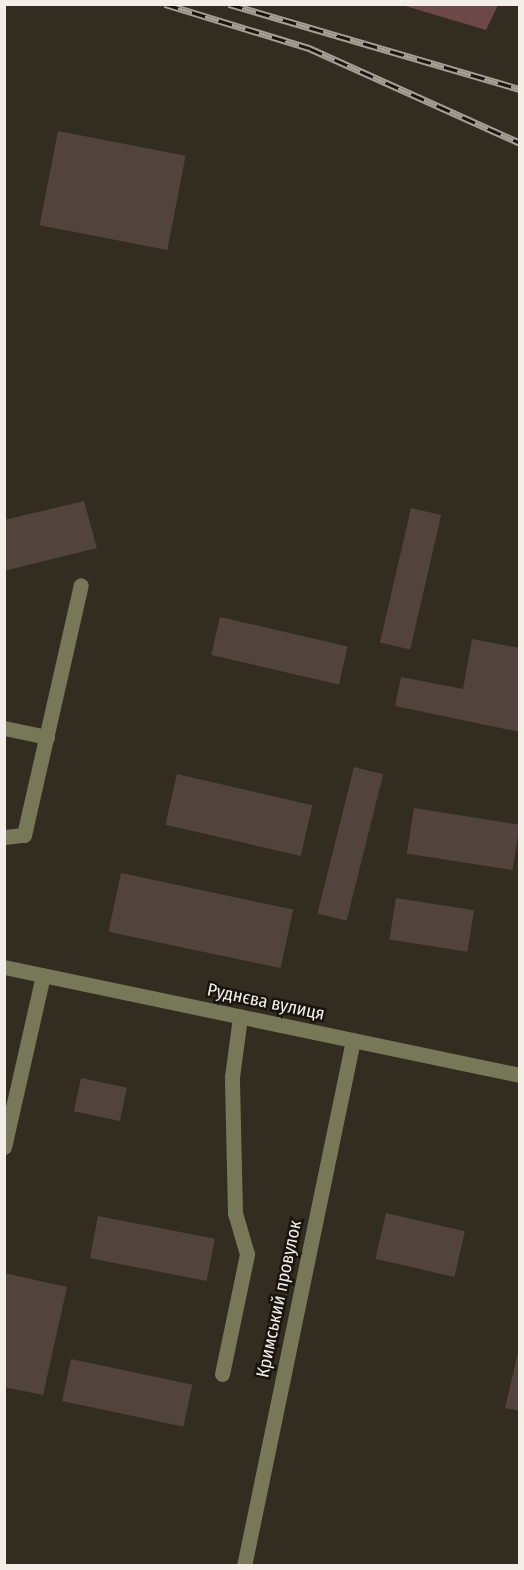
<!DOCTYPE html>
<html>
<head>
<meta charset="utf-8">
<style>
  body { margin:0 }
  #map { position:relative; width:524px; height:1570px; overflow:hidden; background:#332c20; font-family:"Fira Sans Condensed",sans-serif }
  div>[style] { position:absolute }
  [style*='--x'] { left:calc(var(--x)*1px); top:calc(var(--y)*1px); width:calc(var(--w)*1px); rotate:calc(var(--a)*1deg) }
  .green>* { inset:0; background:#6c4948 }
  .building>* { inset:0; background:#52443c; transform-origin:0 0 }
  .minor>* { height:15px; margin:-7.5px; padding:0 7.5px; transform-origin:7.5px; border-radius:7.5px; background:#777857 }
  .rail>* { height:7px; margin-top:-3.5px; transform-origin:0; background:repeating-linear-gradient(90deg,#18150f 0 14px,#a59f96 0 28px); box-sizing:border-box; border-block:2px solid #a59f96 }
  span { translate:-50% -50%; white-space:nowrap; text-align:center; line-height:1.15; -webkit-text-stroke:5px #18150f; paint-order:stroke }
  .street-label { font-size:18px; color:#f3eee7 }
  .frame { position:absolute; inset:0; border:6px solid #f3eee7; pointer-events:none }
</style>
</head>
<body>
<div id="map">
  <div class="green">
    <div style="clip-path:polygon(402px 5px,498px 4px,498px 5px,486px 30px)"></div>
  </div>
  <div class="building">
    <div style="left:58px;top:131px;width:130px;height:96px;rotate:11deg"></div>
    <div style="clip-path:polygon(84px 501px,97px 548px,4px 571px,4px 520px)"></div>
    <div style="left:411px;top:508px;width:31px;height:138px;rotate:13deg"></div>
    <div style="left:220px;top:617px;width:131px;height:39px;rotate:13deg"></div>
    <div style="clip-path:polygon(472px 639px,520px 648px,520px 732px,395px 706px,401px 677px,463px 689px)"></div>
    <div style="left:354px;top:767px;width:30px;height:151px;rotate:14deg"></div>
    <div style="left:177px;top:774px;width:139px;height:52px;rotate:13deg"></div>
    <div style="left:414px;top:808px;width:107px;height:46px;rotate:9deg"></div>
    <div style="left:121px;top:873px;width:176px;height:60px;rotate:12deg"></div>
    <div style="left:396px;top:898px;width:79px;height:42px;rotate:9deg"></div>
    <div style="left:81px;top:1078px;width:47px;height:34px;rotate:12deg"></div>
    <div style="left:386px;top:1213px;width:81px;height:47px;rotate:13deg"></div>
    <div style="left:98px;top:1216px;width:119px;height:43px;rotate:11deg"></div>
    <div style="clip-path:polygon(4px 1273px,67px 1287px,43px 1395px,4px 1387px)"></div>
    <div style="clip-path:polygon(519px 1348px,520px 1348px,520px 1411px,505px 1408px)"></div>
    <div style="left:71px;top:1359px;width:124px;height:43px;rotate:12deg"></div>
  </div>
  <div class="minor">
    <div style="--x:4;--y:728;--w:44;--a:11.8"></div>
    <div style="--x:4;--y:837;--w:20;--a:-6"></div>
    <div style="--x:24;--y:835;--w:256;--a:-77.2"></div>
    <div style="--x:4;--y:967;--w:527;--a:11.82"></div>
    <div style="--x:4;--y:1147;--w:176;--a:-77.2"></div>
    <div style="--x:222;--y:1374;--w:123;--a:-78.2"></div>
    <div style="--x:247;--y:1254;--w:43;--a:-106.3"></div>
    <div style="--x:235;--y:1213;--w:136;--a:-91.3"></div>
    <div style="--x:232;--y:1077;--w:61;--a:-82.4"></div>
    <div style="--x:244;--y:1566;--w:537;--a:-78.29"></div>
  </div>
  <div class="rail">
    <div style="--x:165;--y:4;--w:151;--a:17"></div>
    <div style="--x:309;--y:48;--w:231;--a:24.2"></div>
    <div style="--x:229;--y:4;--w:303;--a:16.3"></div>
  </div>
  <div class="street-label">
    <span style="left:266px;top:1002px;rotate:12deg">Руднєва вулиця</span>
    <span style="left:279px;top:1299px;rotate:-78deg">Кримський провулок</span>
  </div>
  <div class="frame"></div>
</div>
</body>
</html>
